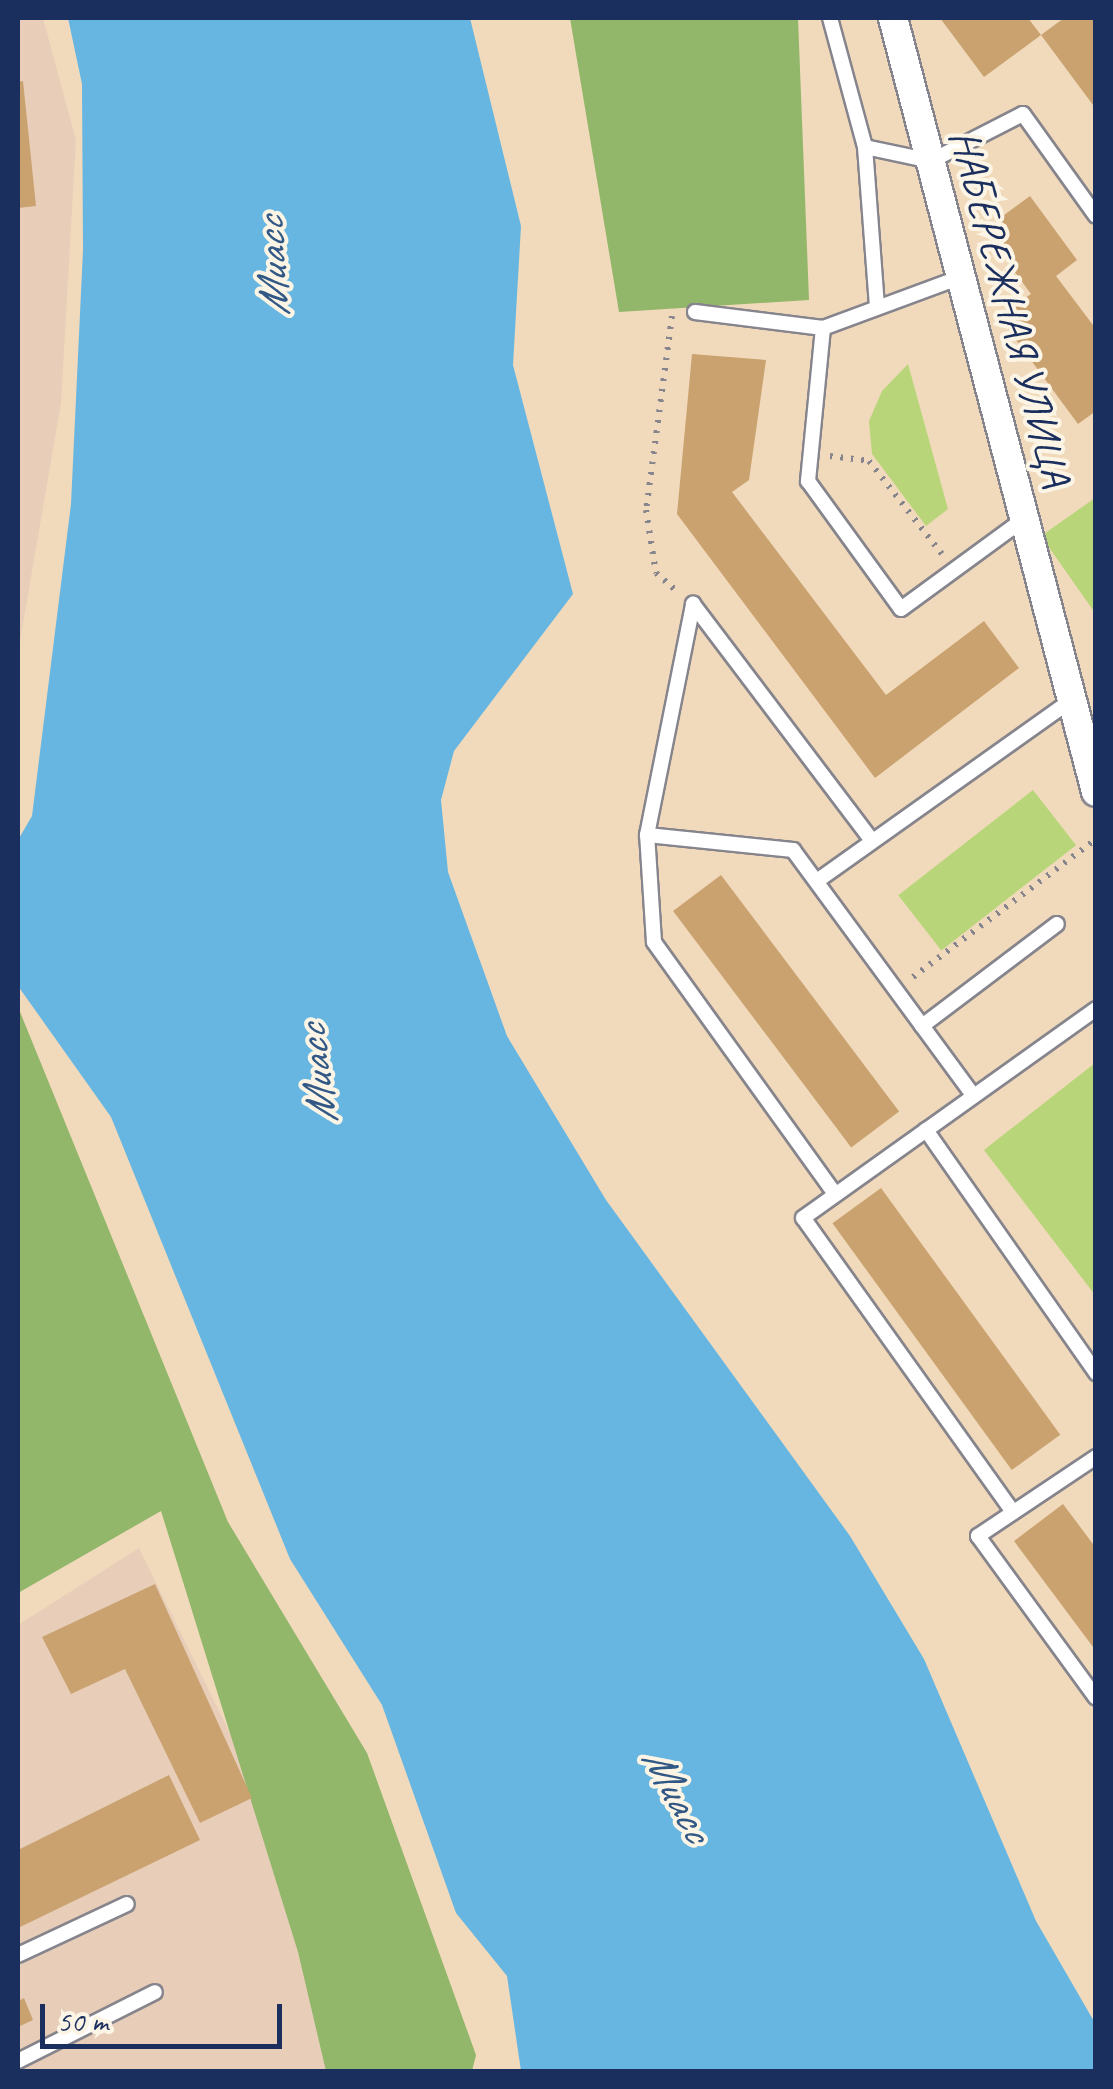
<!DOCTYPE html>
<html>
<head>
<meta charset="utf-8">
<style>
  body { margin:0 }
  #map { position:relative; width:1113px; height:2089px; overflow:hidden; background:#f1dabb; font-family:Caveat,sans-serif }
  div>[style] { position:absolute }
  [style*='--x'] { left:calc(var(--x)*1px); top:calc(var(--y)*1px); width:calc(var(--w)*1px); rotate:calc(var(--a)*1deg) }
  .built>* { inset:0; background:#e8ceb9 }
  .green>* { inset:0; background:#b9d57a; transform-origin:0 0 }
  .forest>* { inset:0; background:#92b66a }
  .water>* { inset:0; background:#67b6e1 }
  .building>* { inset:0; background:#caa270; transform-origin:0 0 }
  .path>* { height:6px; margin-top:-3px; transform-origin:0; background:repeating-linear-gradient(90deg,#86848c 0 2.5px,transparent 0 10.5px) }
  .roads { filter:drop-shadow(2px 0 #86848c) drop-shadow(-2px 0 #86848c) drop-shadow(0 2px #86848c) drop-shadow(0 -2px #86848c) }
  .lane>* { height:14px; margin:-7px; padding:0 7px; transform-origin:7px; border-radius:7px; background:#fff }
  .street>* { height:28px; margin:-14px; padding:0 14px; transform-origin:14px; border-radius:14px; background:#fff }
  span { translate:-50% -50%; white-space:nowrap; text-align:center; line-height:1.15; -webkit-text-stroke:8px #fcf5e5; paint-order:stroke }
  .street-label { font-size:42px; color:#1b2f5e }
  .water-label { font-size:45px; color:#325885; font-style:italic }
  .frame { position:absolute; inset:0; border:20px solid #1b2f5e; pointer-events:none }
  .scale { position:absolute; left:40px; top:2004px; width:242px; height:45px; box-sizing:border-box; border:5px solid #1b2f5e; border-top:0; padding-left:12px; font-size:30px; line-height:35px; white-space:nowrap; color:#1b2f5e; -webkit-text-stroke:8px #fcf5e5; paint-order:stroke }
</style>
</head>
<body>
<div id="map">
  <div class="built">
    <div style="clip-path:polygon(18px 18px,43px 18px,76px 140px,61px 403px,18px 653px)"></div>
    <div style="clip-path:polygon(139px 1548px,396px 2071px,18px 2072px,18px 1625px)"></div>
  </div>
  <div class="green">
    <div style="clip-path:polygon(908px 364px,948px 509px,926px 526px,872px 454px,869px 421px,882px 391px)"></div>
    <div style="clip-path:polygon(1095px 498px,1095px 613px,1041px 536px)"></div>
    <div style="left:1033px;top:790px;width:70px;height:171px;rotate:52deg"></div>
    <div style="clip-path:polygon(1095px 1063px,1095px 1295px,984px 1150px)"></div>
  </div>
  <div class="forest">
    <div style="clip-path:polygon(570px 18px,798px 18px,809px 300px,619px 312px)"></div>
    <div style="clip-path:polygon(18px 1007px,228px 1522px,367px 1753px,476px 2055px,472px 2071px,326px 2071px,298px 1952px,161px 1511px,18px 1593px)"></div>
  </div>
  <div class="water">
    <div style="clip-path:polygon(68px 18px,470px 18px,521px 226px,513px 365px,573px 594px,454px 751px,441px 800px,448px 872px,507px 1036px,606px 1200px,850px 1536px,924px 1659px,1036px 1921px,1095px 2023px,1095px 2071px,521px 2071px,507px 1976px,456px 1913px,382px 1705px,290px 1559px,111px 1117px,18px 986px,18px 840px,32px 816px,71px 504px,83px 250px,82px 84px)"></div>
  </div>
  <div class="building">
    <div style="clip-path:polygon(940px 18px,1028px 18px,1041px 35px,984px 77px)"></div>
    <div style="clip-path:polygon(1064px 18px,1096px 18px,1096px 109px,1041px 35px)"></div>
    <div style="clip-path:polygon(23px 81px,36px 206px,18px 208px,18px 82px)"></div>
    <div style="clip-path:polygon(1030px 196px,1077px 260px,1056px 276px,1096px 329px,1096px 411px,1078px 424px,999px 317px,1031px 294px,984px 230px)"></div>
    <div style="clip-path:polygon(692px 354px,766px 360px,749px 480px,732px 492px,886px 695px,984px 621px,1019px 668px,875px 778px,677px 514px)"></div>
    <div style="left:721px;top:875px;width:296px;height:60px;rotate:53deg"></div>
    <div style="left:881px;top:1188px;width:305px;height:60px;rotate:54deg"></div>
    <div style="clip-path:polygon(1063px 1504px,1096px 1548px,1096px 1651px,1014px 1541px)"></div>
    <div style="clip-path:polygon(155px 1584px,252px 1798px,200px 1823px,125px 1669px,71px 1694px,42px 1637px)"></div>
    <div style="clip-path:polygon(169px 1775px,200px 1840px,18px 1928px,18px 1850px)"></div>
    <div style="clip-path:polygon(24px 1998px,33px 2020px,18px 2027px,18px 2001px)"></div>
  </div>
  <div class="path">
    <div style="--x:672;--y:316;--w:196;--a:97.6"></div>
    <div style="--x:646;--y:510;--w:64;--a:81"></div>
    <div style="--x:656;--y:573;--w:28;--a:41"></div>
    <div style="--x:830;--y:456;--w:39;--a:7"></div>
    <div style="--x:869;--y:461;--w:118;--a:51.9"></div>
    <div style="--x:913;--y:977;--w:229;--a:-37"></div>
  </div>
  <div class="roads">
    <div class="lane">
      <div style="--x:830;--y:18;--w:134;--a:74.8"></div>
      <div style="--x:865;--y:147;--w:160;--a:85.7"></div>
      <div style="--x:865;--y:147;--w:67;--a:12"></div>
      <div style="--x:931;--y:161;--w:103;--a:-27.1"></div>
      <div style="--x:1023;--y:114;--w:125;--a:54.4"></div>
      <div style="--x:695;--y:312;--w:129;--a:7.1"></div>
      <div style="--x:823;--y:328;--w:147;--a:-20.3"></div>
      <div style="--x:823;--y:328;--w:154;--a:95.6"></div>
      <div style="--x:808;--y:481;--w:158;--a:54"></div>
      <div style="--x:901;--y:609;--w:152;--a:-36.2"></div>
      <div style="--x:647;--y:835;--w:147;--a:5.9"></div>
      <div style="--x:793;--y:850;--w:305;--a:53.7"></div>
      <div style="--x:817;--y:881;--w:314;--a:-35.4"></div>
      <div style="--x:922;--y:1026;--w:169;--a:-37.1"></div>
      <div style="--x:926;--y:1130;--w:297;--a:55"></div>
      <div style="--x:835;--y:1194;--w:310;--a:-125.7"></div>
      <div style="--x:654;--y:942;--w:107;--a:-93.7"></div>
      <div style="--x:647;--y:835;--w:236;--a:-78.7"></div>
      <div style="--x:693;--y:604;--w:297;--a:52.9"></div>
      <div style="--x:1096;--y:1457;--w:142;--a:146.2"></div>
      <div style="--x:978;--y:1536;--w:200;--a:53.9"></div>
      <div style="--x:1013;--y:1512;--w:361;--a:-125.5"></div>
      <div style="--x:803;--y:1218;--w:360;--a:-35.5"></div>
      <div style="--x:18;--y:1955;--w:120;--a:-25.1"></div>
      <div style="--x:18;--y:2061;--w:153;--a:-26.7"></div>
    </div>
    <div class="street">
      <div style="--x:893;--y:18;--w:800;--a:75.3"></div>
    </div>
  </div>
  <div class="street-label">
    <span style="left:1010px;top:308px;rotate:75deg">НАБЕРЕЖНАЯ УЛИЦА</span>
  </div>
  <div class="water-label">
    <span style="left:272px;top:267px;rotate:-93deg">Миасс</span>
    <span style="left:317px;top:1075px;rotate:-97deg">Миасс</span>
    <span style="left:677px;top:1794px;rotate:62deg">Миасс</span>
  </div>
  <div class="frame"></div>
  <div class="scale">50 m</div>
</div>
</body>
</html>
